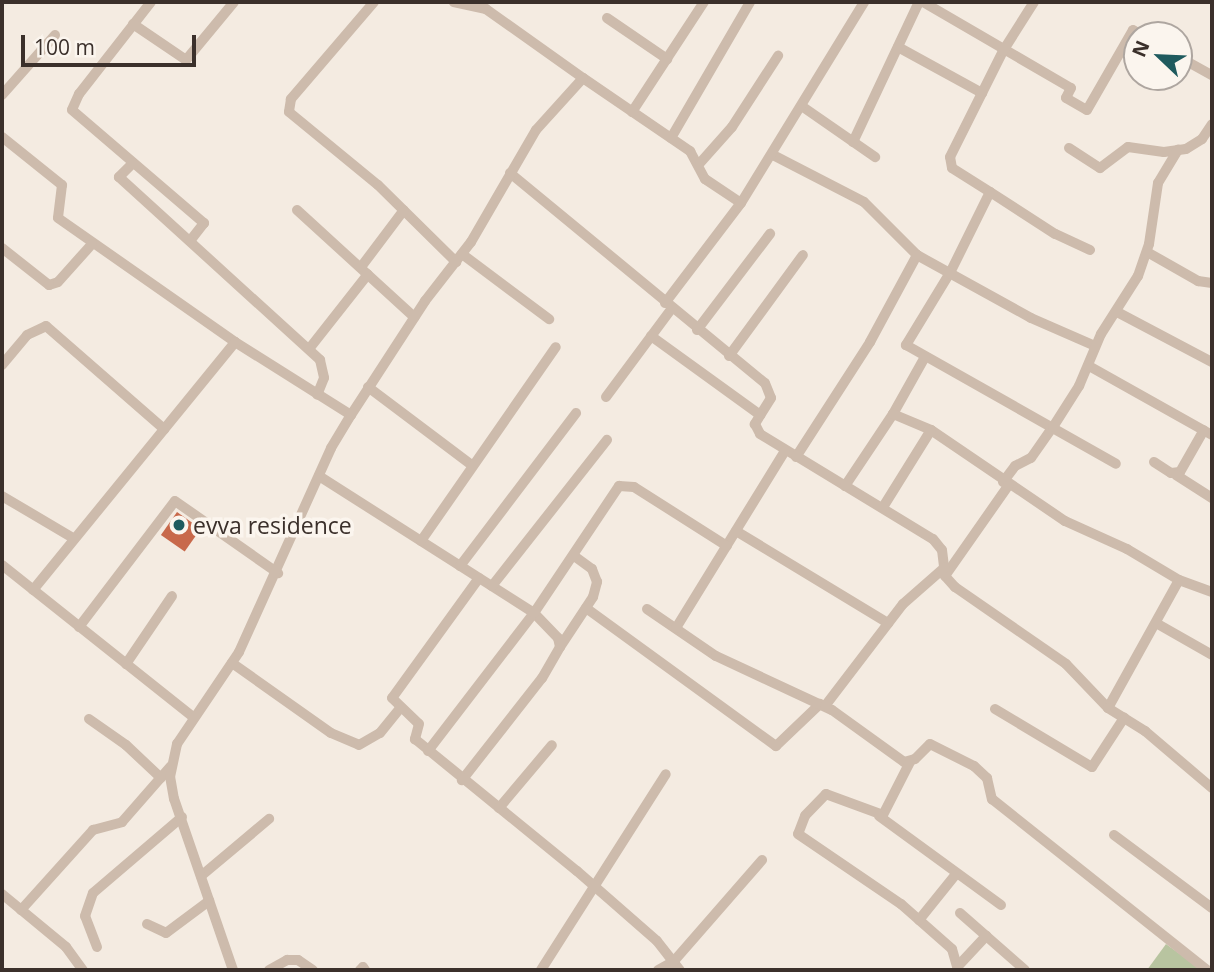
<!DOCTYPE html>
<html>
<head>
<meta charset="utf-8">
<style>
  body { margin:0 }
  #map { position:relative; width:1214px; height:972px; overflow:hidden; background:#f4ebe1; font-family:"Open Sans",sans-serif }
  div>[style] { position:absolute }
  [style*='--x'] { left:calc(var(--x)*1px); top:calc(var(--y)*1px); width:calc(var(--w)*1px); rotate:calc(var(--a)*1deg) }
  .green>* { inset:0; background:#b8c4a0 }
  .building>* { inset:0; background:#c8694b; transform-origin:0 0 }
  .minor>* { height:10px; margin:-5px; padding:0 5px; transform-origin:5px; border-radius:5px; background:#cdbbac }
  .dots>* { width:19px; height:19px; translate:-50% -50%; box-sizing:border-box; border:4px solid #fbf5ee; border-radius:50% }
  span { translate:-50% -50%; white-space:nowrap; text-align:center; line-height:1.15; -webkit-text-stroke:7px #fbf5ee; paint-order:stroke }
  .poi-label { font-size:23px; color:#3b302b }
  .left { translate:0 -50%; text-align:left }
  .frame { position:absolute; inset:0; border:4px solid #3b302b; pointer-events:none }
  .north { position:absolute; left:1123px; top:21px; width:70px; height:70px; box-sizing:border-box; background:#fbf5ee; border:2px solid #aea6a0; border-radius:50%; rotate:293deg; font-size:19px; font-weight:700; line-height:28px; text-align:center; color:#3b302b }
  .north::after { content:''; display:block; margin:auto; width:24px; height:32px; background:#1f5a5e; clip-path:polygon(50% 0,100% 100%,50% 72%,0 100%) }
  .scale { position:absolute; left:21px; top:35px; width:175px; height:32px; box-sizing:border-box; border:4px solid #3b302b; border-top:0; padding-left:9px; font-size:21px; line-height:24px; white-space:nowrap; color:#3b302b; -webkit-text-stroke:5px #fbf5ee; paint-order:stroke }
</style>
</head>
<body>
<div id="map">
  <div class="green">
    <div style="clip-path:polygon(1166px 944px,1202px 970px,1147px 970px)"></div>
  </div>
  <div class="building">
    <div style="left:177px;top:512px;width:29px;height:28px;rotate:35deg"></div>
  </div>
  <div class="minor">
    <div style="--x:151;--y:2;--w:117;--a:128"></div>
    <div style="--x:79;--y:94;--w:17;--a:114"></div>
    <div style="--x:72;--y:110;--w:174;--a:40.6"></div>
    <div style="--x:204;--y:223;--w:23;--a:128"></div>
    <div style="--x:374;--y:2;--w:128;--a:130.6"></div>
    <div style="--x:291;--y:99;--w:13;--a:99"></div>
    <div style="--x:289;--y:112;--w:115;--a:39.4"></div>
    <div style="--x:378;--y:185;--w:110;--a:44.6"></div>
    <div style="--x:923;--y:2;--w:171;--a:30.2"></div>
    <div style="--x:1071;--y:88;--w:11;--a:117"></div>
    <div style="--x:1066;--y:98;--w:24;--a:30"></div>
    <div style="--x:1087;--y:110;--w:92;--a:-60.1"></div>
    <div style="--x:1133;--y:30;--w:9;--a:32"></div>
    <div style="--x:607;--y:18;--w:73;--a:34.3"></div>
    <div style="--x:133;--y:24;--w:64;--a:34.2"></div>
    <div style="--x:186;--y:60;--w:75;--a:-50.4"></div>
    <div style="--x:898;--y:47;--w:96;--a:28.7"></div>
    <div style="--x:1179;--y:57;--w:38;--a:29"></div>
    <div style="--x:583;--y:78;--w:130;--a:34.3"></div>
    <div style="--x:690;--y:151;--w:32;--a:62"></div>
    <div style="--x:705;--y:179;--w:43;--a:33.7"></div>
    <div style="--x:2;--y:95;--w:80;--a:-48.5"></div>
    <div style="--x:803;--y:107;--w:88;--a:34.8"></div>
    <div style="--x:632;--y:112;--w:131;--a:-56.8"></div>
    <div style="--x:2;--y:137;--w:77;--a:38.7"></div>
    <div style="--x:62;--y:185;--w:33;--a:97"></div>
    <div style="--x:58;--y:218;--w:216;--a:35"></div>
    <div style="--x:235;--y:342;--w:137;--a:32.2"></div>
    <div style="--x:671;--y:138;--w:157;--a:-59.8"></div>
    <div style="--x:853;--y:142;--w:155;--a:-64.8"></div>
    <div style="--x:1069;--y:148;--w:37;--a:33"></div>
    <div style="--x:1100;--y:168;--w:35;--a:-37"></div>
    <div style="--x:1128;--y:147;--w:36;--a:8"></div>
    <div style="--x:1164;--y:152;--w:22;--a:-8"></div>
    <div style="--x:1186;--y:149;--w:19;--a:-32"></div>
    <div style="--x:1202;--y:139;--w:18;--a:-56"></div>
    <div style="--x:773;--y:155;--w:102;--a:27.3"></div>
    <div style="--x:864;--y:202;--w:75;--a:45"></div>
    <div style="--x:133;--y:163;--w:20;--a:135"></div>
    <div style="--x:119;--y:177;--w:272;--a:42.3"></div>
    <div style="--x:320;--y:360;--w:18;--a:77"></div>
    <div style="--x:324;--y:378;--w:18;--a:112"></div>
    <div style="--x:700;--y:163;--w:48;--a:-48.4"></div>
    <div style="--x:732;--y:127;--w:85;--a:-57.1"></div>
    <div style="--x:510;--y:173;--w:330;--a:39.5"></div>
    <div style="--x:765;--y:383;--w:16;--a:68"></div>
    <div style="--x:771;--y:398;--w:31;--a:122"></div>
    <div style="--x:755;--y:424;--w:11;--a:63"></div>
    <div style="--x:760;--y:434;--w:202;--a:31.3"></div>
    <div style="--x:933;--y:539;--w:14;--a:51"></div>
    <div style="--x:942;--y:550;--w:26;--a:83"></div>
    <div style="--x:945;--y:576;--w:15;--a:48"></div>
    <div style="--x:955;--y:587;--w:135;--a:34.7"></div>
    <div style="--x:1066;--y:664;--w:61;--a:46.3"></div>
    <div style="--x:1108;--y:708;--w:146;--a:-61"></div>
    <div style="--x:990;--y:192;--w:45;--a:-147.7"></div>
    <div style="--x:952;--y:168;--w:11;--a:-100"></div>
    <div style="--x:950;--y:157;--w:119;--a:-63.4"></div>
    <div style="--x:1003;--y:51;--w:58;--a:-57.7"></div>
    <div style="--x:297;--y:210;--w:159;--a:42.4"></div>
    <div style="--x:2;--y:248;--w:60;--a:38.2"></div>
    <div style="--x:49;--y:285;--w:9;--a:-18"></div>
    <div style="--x:58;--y:282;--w:51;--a:-48.2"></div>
    <div style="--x:1090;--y:250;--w:38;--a:-155"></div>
    <div style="--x:1055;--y:234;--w:77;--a:-147.1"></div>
    <div style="--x:990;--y:192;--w:88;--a:116.3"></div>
    <div style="--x:951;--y:271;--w:87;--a:121.3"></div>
    <div style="--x:906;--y:345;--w:241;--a:29.5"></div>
    <div style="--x:1147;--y:252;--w:59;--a:29.6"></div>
    <div style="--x:1198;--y:281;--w:14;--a:8"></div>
    <div style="--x:462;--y:254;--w:109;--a:36.8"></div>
    <div style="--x:361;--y:267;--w:71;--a:-53"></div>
    <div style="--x:665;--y:303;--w:126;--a:-52.8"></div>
    <div style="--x:741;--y:203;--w:236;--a:-58.5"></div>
    <div style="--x:1119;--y:313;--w:105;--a:27.8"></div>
    <div style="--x:697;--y:330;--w:121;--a:-52.8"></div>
    <div style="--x:651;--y:336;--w:135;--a:35.9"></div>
    <div style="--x:309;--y:349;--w:95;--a:-51.8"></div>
    <div style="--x:729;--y:356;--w:125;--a:-53.8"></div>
    <div style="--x:2;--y:365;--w:39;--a:-50"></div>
    <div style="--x:27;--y:335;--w:21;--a:-25"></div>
    <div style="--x:46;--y:326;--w:157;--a:41.1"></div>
    <div style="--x:1089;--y:366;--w:141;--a:29.3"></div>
    <div style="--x:368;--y:387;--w:131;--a:37"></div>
    <div style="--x:606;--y:397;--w:111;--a:-53.4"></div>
    <div style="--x:893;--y:414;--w:65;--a:-60.7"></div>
    <div style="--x:931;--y:430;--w:162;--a:34.2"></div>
    <div style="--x:1065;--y:521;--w:68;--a:24.3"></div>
    <div style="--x:1127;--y:549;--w:61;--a:30.8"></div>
    <div style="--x:1179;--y:580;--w:35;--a:20"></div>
    <div style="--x:796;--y:457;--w:137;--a:-57.2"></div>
    <div style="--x:870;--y:342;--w:99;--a:-61.6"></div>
    <div style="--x:917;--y:255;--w:130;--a:28.9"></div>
    <div style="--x:1031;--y:318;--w:70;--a:23.6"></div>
    <div style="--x:1154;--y:462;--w:20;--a:33"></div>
    <div style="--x:1171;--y:473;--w:9;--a:-6"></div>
    <div style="--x:1180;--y:472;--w:48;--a:-60.3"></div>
    <div style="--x:1176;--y:475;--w:43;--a:32.6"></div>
    <div style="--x:319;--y:476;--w:255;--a:32.5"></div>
    <div style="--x:534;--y:613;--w:35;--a:46"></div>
    <div style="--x:558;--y:638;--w:9;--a:77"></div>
    <div style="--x:560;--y:647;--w:36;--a:120"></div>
    <div style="--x:542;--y:678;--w:130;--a:128.1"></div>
    <div style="--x:1003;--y:482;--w:20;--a:-53"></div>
    <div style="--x:1015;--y:466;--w:18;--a:-27"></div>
    <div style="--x:1031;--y:458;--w:38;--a:-55"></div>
    <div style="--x:1053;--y:427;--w:49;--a:-57.6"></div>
    <div style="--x:1079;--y:386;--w:56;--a:-67.1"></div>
    <div style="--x:1101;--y:334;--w:69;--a:-57.5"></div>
    <div style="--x:1138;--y:276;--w:34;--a:-71"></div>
    <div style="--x:1149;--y:244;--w:62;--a:-81.6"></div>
    <div style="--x:1158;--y:183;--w:39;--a:-59"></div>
    <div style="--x:845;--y:486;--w:87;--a:-56.3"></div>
    <div style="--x:893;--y:414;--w:41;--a:22.8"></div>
    <div style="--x:931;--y:430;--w:91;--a:121.9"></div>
    <div style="--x:2;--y:496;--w:82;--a:30.6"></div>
    <div style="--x:736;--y:531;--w:178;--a:31.2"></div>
    <div style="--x:421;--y:541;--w:236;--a:-55.2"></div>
    <div style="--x:2;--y:565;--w:244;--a:38.5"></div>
    <div style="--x:460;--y:566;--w:192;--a:-52.8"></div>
    <div style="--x:945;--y:576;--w:110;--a:-55"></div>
    <div style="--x:479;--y:578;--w:148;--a:125.9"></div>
    <div style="--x:392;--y:698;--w:37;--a:44"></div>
    <div style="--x:419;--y:724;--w:16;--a:105"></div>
    <div style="--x:415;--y:739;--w:209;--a:39.2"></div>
    <div style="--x:577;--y:871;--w:106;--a:41.2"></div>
    <div style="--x:657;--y:941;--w:37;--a:52"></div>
    <div style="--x:492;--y:586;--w:186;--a:-51.8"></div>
    <div style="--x:33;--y:590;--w:320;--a:-50.8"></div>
    <div style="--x:586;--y:608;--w:235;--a:36"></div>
    <div style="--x:776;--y:746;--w:61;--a:-43.7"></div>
    <div style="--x:647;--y:609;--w:83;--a:34.3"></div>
    <div style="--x:716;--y:656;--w:128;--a:25"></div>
    <div style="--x:832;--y:710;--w:89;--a:35.8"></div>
    <div style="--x:904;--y:762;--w:11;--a:-15"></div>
    <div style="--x:915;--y:759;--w:21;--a:-45"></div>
    <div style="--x:930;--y:744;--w:49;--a:26.6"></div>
    <div style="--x:974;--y:766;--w:18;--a:43"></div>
    <div style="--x:987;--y:778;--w:22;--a:77"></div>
    <div style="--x:992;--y:799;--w:275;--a:38.5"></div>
    <div style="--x:1156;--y:623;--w:64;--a:29.7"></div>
    <div style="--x:79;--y:627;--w:158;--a:-52.7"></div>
    <div style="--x:175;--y:501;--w:126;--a:35"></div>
    <div style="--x:676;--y:628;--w:208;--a:-58.4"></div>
    <div style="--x:560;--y:647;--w:60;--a:-56.6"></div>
    <div style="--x:593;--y:597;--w:16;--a:-75"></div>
    <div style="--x:597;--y:582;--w:14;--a:-111"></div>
    <div style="--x:592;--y:569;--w:22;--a:-144"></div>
    <div style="--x:232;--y:663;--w:121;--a:35.3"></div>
    <div style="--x:331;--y:733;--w:30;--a:23"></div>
    <div style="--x:359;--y:745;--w:24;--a:-30"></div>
    <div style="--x:380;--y:733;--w:33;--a:-51"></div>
    <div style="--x:126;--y:664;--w:82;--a:-55.9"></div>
    <div style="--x:825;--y:706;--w:128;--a:-52.6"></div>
    <div style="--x:903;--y:604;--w:55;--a:-41.3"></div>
    <div style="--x:1108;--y:708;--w:44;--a:31.9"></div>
    <div style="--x:1145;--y:731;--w:88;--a:40.4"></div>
    <div style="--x:995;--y:709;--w:113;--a:30.9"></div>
    <div style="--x:1092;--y:767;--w:59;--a:-56.9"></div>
    <div style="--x:89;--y:719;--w:45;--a:35.1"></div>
    <div style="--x:126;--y:745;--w:48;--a:43.3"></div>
    <div style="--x:428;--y:751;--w:174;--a:-52.5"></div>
    <div style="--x:534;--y:613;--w:153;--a:-56.2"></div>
    <div style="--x:619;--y:486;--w:15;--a:4"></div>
    <div style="--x:634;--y:487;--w:110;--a:32.4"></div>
    <div style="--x:910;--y:762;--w:59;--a:117"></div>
    <div style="--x:883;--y:815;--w:61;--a:-159.8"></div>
    <div style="--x:826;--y:794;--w:30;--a:134"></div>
    <div style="--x:805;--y:816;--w:19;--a:111"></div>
    <div style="--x:798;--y:834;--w:125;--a:34.2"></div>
    <div style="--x:901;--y:904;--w:68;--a:41.4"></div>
    <div style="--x:952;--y:949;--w:22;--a:74"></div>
    <div style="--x:499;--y:808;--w:82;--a:-49.9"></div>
    <div style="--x:879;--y:816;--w:151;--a:36.1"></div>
    <div style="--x:1114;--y:835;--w:122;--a:36.7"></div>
    <div style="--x:201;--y:876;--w:89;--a:-40"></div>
    <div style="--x:2;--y:894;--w:83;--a:39.6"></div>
    <div style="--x:66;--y:947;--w:29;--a:54"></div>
    <div style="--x:21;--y:910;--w:108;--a:-48"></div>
    <div style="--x:93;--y:830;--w:30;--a:-15"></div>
    <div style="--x:122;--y:822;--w:74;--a:-48.8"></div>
    <div style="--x:960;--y:913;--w:86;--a:41.2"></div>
    <div style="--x:919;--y:920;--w:59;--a:-51.2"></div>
    <div style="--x:147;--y:924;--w:21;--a:25"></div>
    <div style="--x:166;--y:933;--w:54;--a:-36.7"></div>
    <div style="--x:97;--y:947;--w:33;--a:-111"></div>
    <div style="--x:85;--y:916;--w:24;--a:-71"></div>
    <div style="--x:93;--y:893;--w:117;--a:-40.5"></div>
    <div style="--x:959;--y:965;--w:40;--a:-47"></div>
    <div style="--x:233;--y:970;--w:181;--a:-109"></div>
    <div style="--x:174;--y:799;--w:22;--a:-100"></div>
    <div style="--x:170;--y:777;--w:34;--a:-78"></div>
    <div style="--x:177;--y:744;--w:111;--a:-56"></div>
    <div style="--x:239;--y:652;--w:224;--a:-65.7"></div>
    <div style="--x:331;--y:448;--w:39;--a:-59"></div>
    <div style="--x:351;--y:415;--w:136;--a:-57"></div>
    <div style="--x:425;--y:301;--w:75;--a:-52.1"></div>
    <div style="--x:471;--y:242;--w:129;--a:-59.9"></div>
    <div style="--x:536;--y:130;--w:70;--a:-47.9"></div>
    <div style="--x:583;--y:78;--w:119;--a:-144.6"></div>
    <div style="--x:486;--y:9;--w:33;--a:-168"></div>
    <div style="--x:269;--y:970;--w:21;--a:-29"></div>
    <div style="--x:287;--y:960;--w:11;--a:0"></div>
    <div style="--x:298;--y:960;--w:18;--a:34"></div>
    <div style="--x:360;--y:970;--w:4;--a:-45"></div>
    <div style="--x:363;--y:967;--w:4;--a:56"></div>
    <div style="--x:541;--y:970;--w:232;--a:-57.5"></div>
    <div style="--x:658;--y:970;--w:18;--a:-29"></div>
    <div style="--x:674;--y:961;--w:134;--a:-48.9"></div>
  </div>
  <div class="dots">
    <div style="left:179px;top:525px;background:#1f5a5e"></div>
  </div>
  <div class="poi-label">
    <span class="left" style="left:193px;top:525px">evva residence</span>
  </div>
  <div class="frame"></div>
  <div class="north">N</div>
  <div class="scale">100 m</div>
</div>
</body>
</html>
